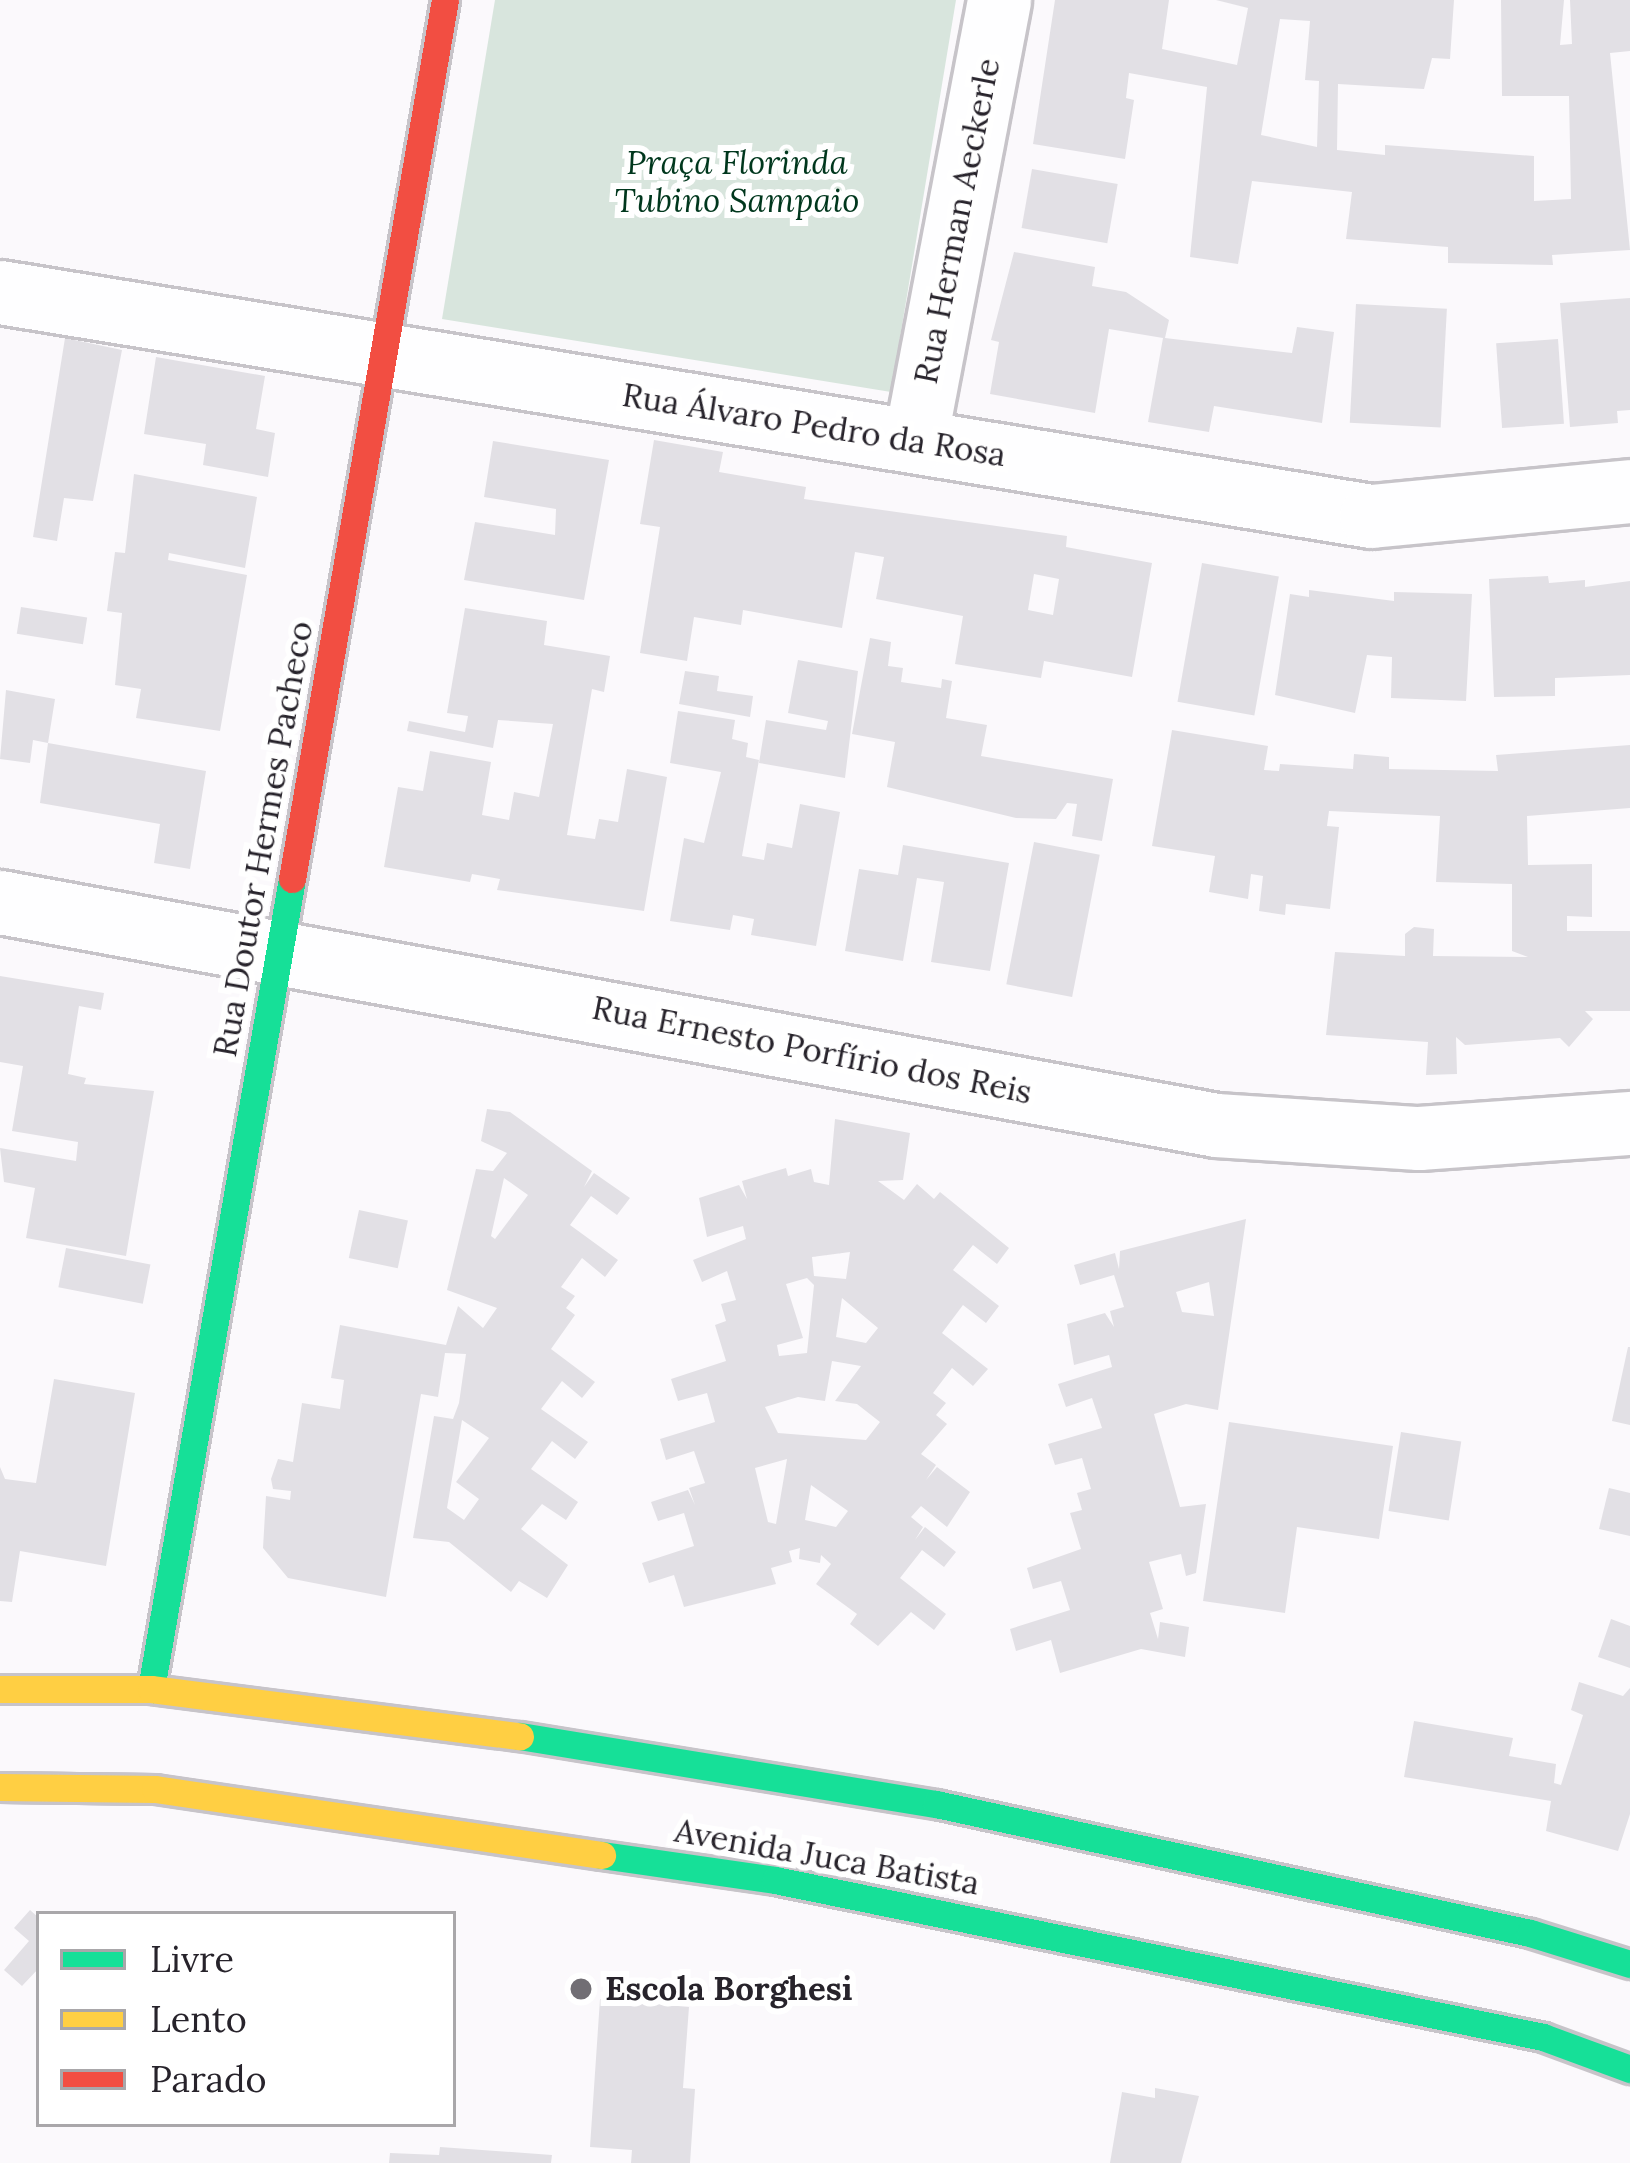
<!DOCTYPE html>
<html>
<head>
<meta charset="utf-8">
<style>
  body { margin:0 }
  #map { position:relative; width:1630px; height:2163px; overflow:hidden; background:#fbf9fc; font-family:Lora,serif }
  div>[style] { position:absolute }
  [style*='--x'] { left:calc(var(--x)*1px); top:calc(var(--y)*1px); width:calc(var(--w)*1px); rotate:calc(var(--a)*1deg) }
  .green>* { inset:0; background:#d8e5dd }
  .building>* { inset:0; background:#e2e0e5; transform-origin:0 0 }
  .roads { filter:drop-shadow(3px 0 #c7c4c9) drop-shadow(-3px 0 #c7c4c9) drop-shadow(0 3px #c7c4c9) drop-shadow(0 -3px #c7c4c9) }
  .street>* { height:63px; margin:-31.5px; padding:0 31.5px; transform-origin:31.5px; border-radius:31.5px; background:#fefeff }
  .fast>* { height:27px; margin:-13.5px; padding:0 13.5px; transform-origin:13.5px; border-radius:13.5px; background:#16e098 }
  .slow>* { height:27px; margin:-13.5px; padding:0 13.5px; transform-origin:13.5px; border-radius:13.5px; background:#ffcf43 }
  .jam>* { height:27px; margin:-13.5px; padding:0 13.5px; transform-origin:13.5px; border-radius:13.5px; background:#f24e42 }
  .dots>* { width:33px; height:33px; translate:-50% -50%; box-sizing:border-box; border:6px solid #fff; border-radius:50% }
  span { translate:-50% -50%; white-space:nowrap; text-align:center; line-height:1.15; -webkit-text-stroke:12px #fff; paint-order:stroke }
  .park-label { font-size:33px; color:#00371d; font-style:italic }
  .street-label { font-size:33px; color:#27232b }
  .poi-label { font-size:33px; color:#27232b; font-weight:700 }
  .left { translate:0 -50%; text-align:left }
  .legend { position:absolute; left:36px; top:1911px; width:420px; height:216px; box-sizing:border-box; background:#fff; border:3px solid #a9a7aa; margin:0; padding:15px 21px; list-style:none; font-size:36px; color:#27232b }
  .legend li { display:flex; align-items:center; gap:24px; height:60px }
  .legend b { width:60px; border:3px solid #a9a7aa }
</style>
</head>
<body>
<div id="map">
  <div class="green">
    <div style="clip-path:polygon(495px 0,956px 0,891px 392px,442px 319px)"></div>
  </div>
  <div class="building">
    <div style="clip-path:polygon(evenodd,1055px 0,1169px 0,1162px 49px,1237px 65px,1248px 8px,1216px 0,1454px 0,1450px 59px,1432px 58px,1424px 89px,1338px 84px,1337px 150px,1385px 155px,1385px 145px,1534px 156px,1534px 201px,1571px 199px,1569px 96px,1502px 96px,1501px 0,1564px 0,1560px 45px,1572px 44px,1570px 0,1630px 0,1630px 51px,1610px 53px,1630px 250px,1552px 255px,1553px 265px,1448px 263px,1448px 247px,1346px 239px,1352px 192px,1252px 181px,1238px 264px,1190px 257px,1207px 87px,1129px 73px,1126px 98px,1134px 100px,1125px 159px,1033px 144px,1055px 0,1280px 19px,1310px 21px,1305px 80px,1319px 81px,1317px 147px,1261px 135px,1280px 19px)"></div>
    <div style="left:1032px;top:169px;width:87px;height:60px;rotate:10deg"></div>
    <div style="clip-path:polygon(1014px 252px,1095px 267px,1092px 286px,1126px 292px,1169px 320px,1165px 338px,1292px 353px,1297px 327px,1334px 332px,1322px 423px,1214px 406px,1209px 432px,1148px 422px,1163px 338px,1109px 329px,1095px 413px,990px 394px,999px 342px,991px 340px)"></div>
    <div style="clip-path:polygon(1630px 298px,1630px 410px,1617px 411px,1618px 423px,1570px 427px,1560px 303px)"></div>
    <div style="left:1356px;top:304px;width:91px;height:119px;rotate:3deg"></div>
    <div style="clip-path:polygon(65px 338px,122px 350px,93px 501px,64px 498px,57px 541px,33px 537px)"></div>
    <div style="left:1558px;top:339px;width:85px;height:62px;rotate:86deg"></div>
    <div style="clip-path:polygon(156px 357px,265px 376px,256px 429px,275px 433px,268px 477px,203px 465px,206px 444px,144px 434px)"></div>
    <div style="clip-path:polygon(evenodd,654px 440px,723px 452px,719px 472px,806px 487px,804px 499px,1067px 536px,1066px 547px,1152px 563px,1132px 677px,1044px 661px,1041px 678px,955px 664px,963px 616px,876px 599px,884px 557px,855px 552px,842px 628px,743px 610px,741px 625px,694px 617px,687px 661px,640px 653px,660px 527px,640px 524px,654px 440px,1034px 574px,1059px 579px,1053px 615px,1028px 610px,1034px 574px)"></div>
    <div style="clip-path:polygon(493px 441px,609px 460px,584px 600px,464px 580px,475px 522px,555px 535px,556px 509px,484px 497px)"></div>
    <div style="clip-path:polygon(134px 474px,257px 497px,245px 568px,169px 553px,168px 560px,247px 575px,220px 731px,136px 718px,141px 689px,115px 685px,122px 613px,107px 611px,115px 552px,125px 553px)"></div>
    <div style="left:1202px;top:563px;width:78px;height:141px;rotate:10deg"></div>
    <div style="clip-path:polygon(1548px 576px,1549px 583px,1585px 580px,1585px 587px,1630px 581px,1630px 675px,1555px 678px,1555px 696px,1494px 697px,1489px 579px)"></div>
    <div style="clip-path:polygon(1309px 590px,1394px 601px,1394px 592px,1472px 594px,1466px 701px,1391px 698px,1392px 657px,1367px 655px,1355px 713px,1275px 695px,1290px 594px,1309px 597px)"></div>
    <div style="left:21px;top:607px;width:67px;height:27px;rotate:9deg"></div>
    <div style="clip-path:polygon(465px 608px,547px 621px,544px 645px,610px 656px,604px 692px,592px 689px,567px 835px,595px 839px,599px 819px,618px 822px,627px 769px,667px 777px,644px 911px,497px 890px,500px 879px,472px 874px,470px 882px,384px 867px,398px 787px,423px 791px,430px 751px,491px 762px,482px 815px,509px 820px,514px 792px,539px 797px,553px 724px,498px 720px,493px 748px,407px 731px,409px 721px,465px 732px,468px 716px,447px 713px)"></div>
    <div style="clip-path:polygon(870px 638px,891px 642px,888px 666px,903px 668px,901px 682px,941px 688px,942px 679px,952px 681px,946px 718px,987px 725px,981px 756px,1113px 779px,1102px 841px,1072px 836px,1077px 804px,1067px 803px,1056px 819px,1016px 818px,887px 787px,895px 742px,852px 734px)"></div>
    <div style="clip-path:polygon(798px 660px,858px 671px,845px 778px,759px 763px,766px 720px,826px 730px,828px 721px,788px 713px)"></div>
    <div style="clip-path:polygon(685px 671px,719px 676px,717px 691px,753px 696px,750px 717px,679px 704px)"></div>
    <div style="clip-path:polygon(6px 690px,55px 699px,48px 743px,33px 740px,30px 763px,0 759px)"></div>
    <div style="clip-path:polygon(678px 711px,735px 720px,732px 739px,748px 743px,746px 757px,759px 760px,742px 856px,764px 860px,767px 843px,792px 848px,800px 804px,840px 812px,816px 946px,751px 935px,754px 919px,733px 915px,730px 930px,670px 921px,684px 838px,704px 843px,721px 772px,670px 763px)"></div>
    <div style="clip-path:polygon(1172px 730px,1268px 746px,1264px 770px,1279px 771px,1280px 764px,1353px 769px,1354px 754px,1389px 757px,1389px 769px,1498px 771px,1496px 755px,1630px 745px,1630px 808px,1527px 816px,1528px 865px,1592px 864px,1592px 917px,1567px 916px,1567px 931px,1630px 931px,1630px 1011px,1585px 1011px,1593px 1019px,1569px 1047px,1560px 1038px,1465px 1045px,1456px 1037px,1457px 1074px,1426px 1075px,1428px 1042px,1326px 1035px,1335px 952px,1405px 956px,1405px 934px,1414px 927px,1434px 929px,1433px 956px,1528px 957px,1512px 951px,1512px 884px,1436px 882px,1440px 816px,1329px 811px,1327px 826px,1339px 827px,1330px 909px,1286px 904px,1285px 915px,1259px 911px,1263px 876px,1251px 874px,1248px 899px,1209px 892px,1215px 856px,1152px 846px)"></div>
    <div style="clip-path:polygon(48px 743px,206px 771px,190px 869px,154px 863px,160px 824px,40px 803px)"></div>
    <div style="left:1034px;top:842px;width:67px;height:145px;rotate:11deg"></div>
    <div style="clip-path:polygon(903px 845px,1009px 863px,990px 971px,931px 962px,944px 882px,917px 878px,903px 961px,845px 951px,859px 869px,898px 875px)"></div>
    <div style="clip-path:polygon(0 976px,104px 993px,101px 1010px,79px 1006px,68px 1074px,86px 1078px,84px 1084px,154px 1091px,126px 1256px,26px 1238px,35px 1188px,4px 1182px,0 1148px,76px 1161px,78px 1142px,12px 1131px,23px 1066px,0 1062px)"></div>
    <div style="clip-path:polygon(evenodd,487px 1109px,510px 1112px,592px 1171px,584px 1187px,594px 1173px,630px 1198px,617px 1215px,591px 1196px,570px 1225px,618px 1260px,605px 1277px,582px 1258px,561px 1287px,575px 1296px,566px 1308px,575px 1315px,551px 1349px,595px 1382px,582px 1398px,562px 1381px,541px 1409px,588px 1442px,575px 1459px,552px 1441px,531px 1469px,578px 1502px,566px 1520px,542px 1504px,521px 1529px,568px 1565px,547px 1598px,519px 1581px,511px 1592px,449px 1542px,413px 1538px,434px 1416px,453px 1419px,459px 1403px,466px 1354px,445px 1353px,438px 1397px,421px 1394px,386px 1597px,288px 1578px,263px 1548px,266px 1496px,290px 1500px,291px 1491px,273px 1489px,271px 1479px,278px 1459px,293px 1462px,302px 1403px,340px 1409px,344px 1380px,331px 1378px,340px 1325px,446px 1345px,458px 1306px,483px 1328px,497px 1308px,447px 1290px,476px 1169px,493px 1171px,507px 1153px,481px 1141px,487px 1109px,504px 1178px,528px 1195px,495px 1239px,491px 1236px,504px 1178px,487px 1109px,462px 1420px,489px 1438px,456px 1482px,479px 1499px,464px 1520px,447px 1508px,462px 1420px)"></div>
    <div style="clip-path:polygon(evenodd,835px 1119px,910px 1133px,903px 1180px,878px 1181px,904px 1200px,917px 1184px,934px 1199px,940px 1192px,1009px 1248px,997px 1264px,973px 1245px,953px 1270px,999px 1306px,986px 1323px,963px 1305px,942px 1333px,988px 1369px,973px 1386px,952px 1368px,933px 1393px,946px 1403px,936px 1415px,947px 1424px,921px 1454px,936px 1465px,926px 1480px,937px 1467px,970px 1492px,947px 1527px,921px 1506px,911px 1517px,923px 1527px,915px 1540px,925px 1527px,956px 1552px,944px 1567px,922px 1550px,900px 1578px,946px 1614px,934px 1630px,911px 1612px,878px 1646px,850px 1624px,857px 1614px,816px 1584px,831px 1564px,821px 1555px,820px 1563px,799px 1559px,800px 1548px,789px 1551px,792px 1562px,771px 1568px,776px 1584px,684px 1607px,674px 1575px,649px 1583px,642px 1563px,694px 1546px,684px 1513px,658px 1521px,651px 1502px,688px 1490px,695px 1505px,689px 1488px,705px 1483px,694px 1451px,666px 1460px,660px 1439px,715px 1422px,707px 1393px,678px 1401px,671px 1379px,726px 1361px,715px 1325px,726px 1321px,721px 1304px,736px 1300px,727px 1271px,702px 1282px,693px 1260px,746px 1239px,743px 1226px,707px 1237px,699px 1198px,739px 1185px,747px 1199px,742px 1181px,786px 1168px,788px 1176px,811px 1169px,814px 1182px,829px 1185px,835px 1119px,850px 1252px,846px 1279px,814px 1276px,812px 1257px,850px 1252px,835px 1119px,807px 1278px,814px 1285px,807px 1353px,779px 1356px,777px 1345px,803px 1338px,786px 1284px,807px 1278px,835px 1119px,842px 1298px,878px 1328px,866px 1343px,836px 1337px,842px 1298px,835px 1119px,832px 1361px,861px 1366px,835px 1401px,857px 1404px,880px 1422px,866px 1440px,778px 1433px,765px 1407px,798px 1397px,825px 1401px,832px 1361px,835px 1119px,787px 1459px,776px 1524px,768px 1522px,755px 1468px,787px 1459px,835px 1119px,811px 1485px,848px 1511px,836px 1527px,805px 1520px,811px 1485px)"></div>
    <div style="left:359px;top:1210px;width:50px;height:49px;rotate:12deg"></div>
    <div style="clip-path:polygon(evenodd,1246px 1219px,1218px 1410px,1186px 1404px,1154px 1414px,1180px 1507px,1206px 1504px,1196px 1573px,1186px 1576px,1181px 1554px,1149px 1562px,1163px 1609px,1150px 1613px,1158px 1639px,1160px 1622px,1189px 1627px,1185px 1657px,1141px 1649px,1060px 1673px,1051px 1640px,1016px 1651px,1010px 1629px,1070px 1610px,1061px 1581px,1033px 1589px,1027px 1568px,1081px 1549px,1070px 1513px,1082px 1510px,1077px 1493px,1091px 1489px,1082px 1458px,1055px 1465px,1048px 1444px,1102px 1428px,1092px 1398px,1066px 1407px,1058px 1384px,1112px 1367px,1109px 1355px,1074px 1365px,1067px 1324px,1105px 1313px,1114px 1327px,1110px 1311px,1124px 1307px,1114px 1275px,1080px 1285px,1074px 1265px,1115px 1253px,1119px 1269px,1120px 1251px,1246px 1219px,1209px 1282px,1214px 1316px,1182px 1312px,1176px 1292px,1209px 1282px)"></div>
    <div style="left:66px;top:1248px;width:86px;height:40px;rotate:11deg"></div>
    <div style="clip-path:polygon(1628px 1347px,1630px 1347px,1630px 1425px,1612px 1421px)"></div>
    <div style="clip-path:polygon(54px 1379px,135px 1393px,106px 1566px,20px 1551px,12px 1602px,0 1601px,0 1467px,5px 1479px,36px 1483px)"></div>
    <div style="clip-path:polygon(1229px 1422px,1393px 1446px,1379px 1539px,1297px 1527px,1285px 1613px,1203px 1601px)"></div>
    <div style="left:1401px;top:1432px;width:61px;height:80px;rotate:9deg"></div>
    <div style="clip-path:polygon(1609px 1488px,1630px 1493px,1630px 1536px,1599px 1529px)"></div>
    <div style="clip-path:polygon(1611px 1619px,1630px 1626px,1630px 1668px,1598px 1657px)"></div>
    <div style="clip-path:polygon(1579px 1682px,1623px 1696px,1630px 1688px,1630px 1814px,1618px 1851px,1546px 1831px,1551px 1801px,1404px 1777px,1414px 1721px,1513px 1738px,1509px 1756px,1556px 1764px,1554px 1783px,1561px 1785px,1583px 1715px,1571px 1710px)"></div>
    <div style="clip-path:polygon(30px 1910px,39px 1918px,39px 1968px,22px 1986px,4px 1970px,29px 1941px,14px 1928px)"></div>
    <div style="clip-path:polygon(600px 1999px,689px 2007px,683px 2088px,695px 2089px,690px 2163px,631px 2163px,632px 2150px,590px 2147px)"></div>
    <div style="clip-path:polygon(1155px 2088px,1199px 2096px,1181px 2163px,1110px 2163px,1122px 2092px,1155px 2098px)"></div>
    <div style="clip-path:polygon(440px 2147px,552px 2155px,551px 2163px,389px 2163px,390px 2153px,439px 2155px)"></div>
  </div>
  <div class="roads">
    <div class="street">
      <div style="--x:0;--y:292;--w:1389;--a:9.28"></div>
      <div style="--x:1371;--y:516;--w:260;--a:-5.5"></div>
      <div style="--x:915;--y:441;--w:449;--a:-79.2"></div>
      <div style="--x:0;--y:902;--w:1236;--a:10.39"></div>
      <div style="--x:1216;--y:1125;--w:203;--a:3.7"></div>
      <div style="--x:1419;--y:1138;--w:212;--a:-4.1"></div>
    </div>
    <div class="fast">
      <div style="--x:151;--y:1689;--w:822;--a:-80.13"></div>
      <div style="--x:520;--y:1736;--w:422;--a:9.3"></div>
      <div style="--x:936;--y:1804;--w:608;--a:12.25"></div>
      <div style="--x:1530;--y:1933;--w:105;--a:17.2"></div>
      <div style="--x:602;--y:1855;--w:175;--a:8.2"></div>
      <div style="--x:775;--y:1880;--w:784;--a:11.55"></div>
      <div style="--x:1543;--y:2037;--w:93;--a:20.2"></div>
    </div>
    <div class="slow">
      <div style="--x:0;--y:1689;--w:151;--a:0"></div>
      <div style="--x:151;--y:1689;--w:372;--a:7.3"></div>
      <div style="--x:0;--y:1787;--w:155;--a:0.7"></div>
      <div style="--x:155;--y:1789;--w:452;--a:8.4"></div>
    </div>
    <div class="jam">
      <div style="--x:292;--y:879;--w:892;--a:-80.13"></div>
    </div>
  </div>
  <div class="dots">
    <div style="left:581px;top:1989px;background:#716e74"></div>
  </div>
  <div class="park-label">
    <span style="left:737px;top:182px">Praça Florinda<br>Tubino Sampaio</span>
  </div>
  <div class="street-label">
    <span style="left:957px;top:221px;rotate:-79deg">Rua Herman Aeckerle</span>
    <span style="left:814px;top:425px;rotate:9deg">Rua Álvaro Pedro da Rosa</span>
    <span style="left:263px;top:839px;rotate:-80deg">Rua Doutor Hermes Pacheco</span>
    <span style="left:812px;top:1050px;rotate:11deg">Rua Ernesto Porfírio dos Reis</span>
    <span style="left:827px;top:1857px;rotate:10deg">Avenida Juca Batista</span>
  </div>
  <div class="poi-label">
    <span class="left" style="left:605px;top:1989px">Escola Borghesi</span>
  </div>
  <ul class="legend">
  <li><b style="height:15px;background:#16e098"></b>Livre</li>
  <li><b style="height:15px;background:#ffcf43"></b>Lento</li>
  <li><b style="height:15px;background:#f24e42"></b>Parado</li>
  </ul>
</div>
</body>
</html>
